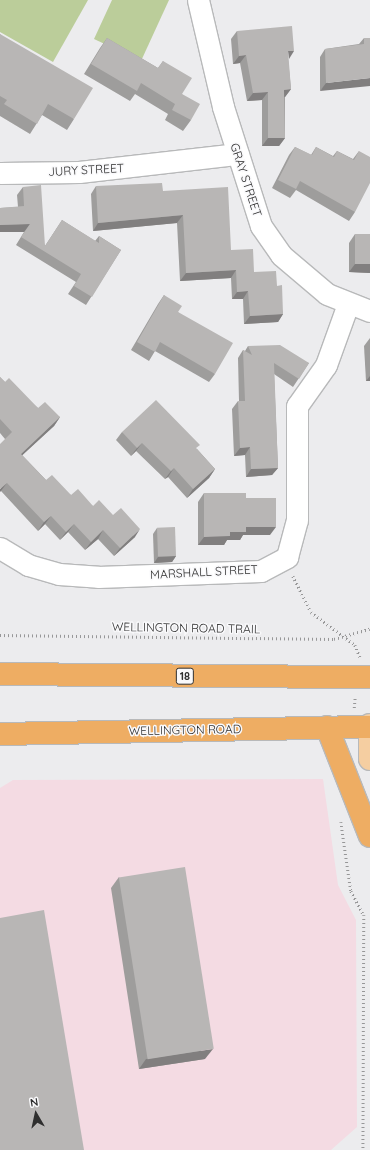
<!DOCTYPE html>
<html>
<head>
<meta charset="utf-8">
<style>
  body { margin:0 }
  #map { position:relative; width:370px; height:1150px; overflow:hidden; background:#ececee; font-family:Quicksand,sans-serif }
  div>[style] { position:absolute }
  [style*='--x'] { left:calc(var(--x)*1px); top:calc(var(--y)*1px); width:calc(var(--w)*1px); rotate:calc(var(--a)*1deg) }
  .commercial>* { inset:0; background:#f4dbe3 }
  .green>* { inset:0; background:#bbcd9a }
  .path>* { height:2.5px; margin-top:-1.25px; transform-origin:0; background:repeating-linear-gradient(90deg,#979798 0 1px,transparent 0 4px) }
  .roads { filter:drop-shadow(1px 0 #b8b9ba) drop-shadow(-1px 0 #b8b9ba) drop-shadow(0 1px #b8b9ba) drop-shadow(0 -1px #b8b9ba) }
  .street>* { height:21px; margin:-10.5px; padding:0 10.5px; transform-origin:10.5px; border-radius:10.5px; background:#fff }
  .primary>* { height:22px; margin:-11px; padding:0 11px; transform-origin:11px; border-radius:11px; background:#f5cea1 }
  .highway>* { height:22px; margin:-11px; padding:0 11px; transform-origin:11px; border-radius:11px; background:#eead63 }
  .wall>* { inset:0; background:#9e9d9c }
  .shaded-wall>* { inset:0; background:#817f7f }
  .building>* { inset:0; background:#b8b6b5; transform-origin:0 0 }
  span { translate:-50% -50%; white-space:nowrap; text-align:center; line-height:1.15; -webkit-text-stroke:3px #f9f9fb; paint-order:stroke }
  .shield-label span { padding:1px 3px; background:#f9f9fb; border:1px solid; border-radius:3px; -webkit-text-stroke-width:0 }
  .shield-label { font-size:11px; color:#2f2f2f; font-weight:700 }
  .street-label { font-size:12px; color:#2f2f2f }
  .north { position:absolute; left:16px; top:1094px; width:40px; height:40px; -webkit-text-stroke:3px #f9f9fb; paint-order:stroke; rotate:351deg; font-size:11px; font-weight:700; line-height:16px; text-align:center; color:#2f2f2f }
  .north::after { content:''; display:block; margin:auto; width:14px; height:18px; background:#2f2f2f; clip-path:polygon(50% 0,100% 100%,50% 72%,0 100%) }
</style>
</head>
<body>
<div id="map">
  <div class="commercial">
    <div style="clip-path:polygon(323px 779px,338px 885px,356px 920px,357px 1127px,331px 1150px,0 1150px,0 788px,13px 780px)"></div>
  </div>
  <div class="green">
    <div style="clip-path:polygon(0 0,88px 0,53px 62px,0 32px)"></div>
    <div style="clip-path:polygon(112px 0,169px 0,141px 61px,94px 39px)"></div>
  </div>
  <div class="path">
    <div style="--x:293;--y:576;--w:40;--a:63.4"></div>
    <div style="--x:311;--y:612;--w:55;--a:36.9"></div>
    <div style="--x:355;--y:645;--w:13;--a:67"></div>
    <div style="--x:0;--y:635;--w:334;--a:0.7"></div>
    <div style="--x:334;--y:639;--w:37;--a:-16"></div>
    <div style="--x:354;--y:708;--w:11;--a:-85"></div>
    <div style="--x:341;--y:822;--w:70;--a:81.8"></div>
    <div style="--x:351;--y:891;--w:27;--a:62"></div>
    <div style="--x:364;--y:915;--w:235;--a:90.2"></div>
  </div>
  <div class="roads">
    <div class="street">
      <div style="--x:198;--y:0;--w:110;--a:76.8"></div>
      <div style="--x:223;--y:107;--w:125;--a:72.3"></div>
      <div style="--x:261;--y:226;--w:35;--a:55"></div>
      <div style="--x:281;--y:255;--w:60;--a:40.3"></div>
      <div style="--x:327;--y:294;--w:46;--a:21.6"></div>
      <div style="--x:0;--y:173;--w:79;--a:-0.7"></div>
      <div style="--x:79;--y:172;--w:160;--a:-6.5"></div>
      <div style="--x:0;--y:548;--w:33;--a:31"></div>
      <div style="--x:28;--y:565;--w:32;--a:16"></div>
      <div style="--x:59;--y:574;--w:39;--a:4"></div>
      <div style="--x:98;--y:577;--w:163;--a:-2.1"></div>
      <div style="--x:261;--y:571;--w:30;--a:-28"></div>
      <div style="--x:287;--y:557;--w:38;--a:-75"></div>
      <div style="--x:297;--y:520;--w:114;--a:-90"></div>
      <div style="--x:297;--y:406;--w:50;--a:-54.7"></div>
      <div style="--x:326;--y:365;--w:65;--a:-70.2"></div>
    </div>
    <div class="primary">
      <div style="--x:370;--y:725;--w:34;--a:90"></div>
    </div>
    <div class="highway">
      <div style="--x:0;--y:674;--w:370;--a:0.5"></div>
      <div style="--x:327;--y:727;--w:117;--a:68.5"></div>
      <div style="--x:0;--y:734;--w:370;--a:-1.1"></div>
    </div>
  </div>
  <div class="wall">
    <div style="clip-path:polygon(237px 31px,288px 59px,291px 89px,285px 97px,285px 138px,279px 146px,262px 146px,262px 100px,247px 101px,240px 63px,233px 64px,231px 39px)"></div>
    <div style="clip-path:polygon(0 34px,74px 119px,67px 130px,42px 115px,30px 134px,0 116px)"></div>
    <div style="clip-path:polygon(107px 38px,158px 68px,163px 61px,182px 94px,191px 120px,183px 131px,165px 120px,168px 114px,135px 94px,130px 101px,84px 74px,100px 48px)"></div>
    <div style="clip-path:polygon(364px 38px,370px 38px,320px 91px,320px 57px,325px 49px,359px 44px)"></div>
    <div style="clip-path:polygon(295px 147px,311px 155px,316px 147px,333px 156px,337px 151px,353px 159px,359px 151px,355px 212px,349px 221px,296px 190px,290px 198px,272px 188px,289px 155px)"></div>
    <div style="clip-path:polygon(96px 186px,163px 191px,231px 250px,254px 272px,277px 286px,283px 314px,278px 322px,244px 324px,243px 299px,232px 299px,231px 278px,180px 281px,177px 223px,93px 231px,91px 194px)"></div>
    <div style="clip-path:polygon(23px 187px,45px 246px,62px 220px,95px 241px,99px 236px,121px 250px,86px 305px,68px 294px,76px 282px,16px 245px,24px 232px,0 232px,0 208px,18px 207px,17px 195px)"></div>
    <div style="clip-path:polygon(355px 234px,370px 273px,349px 272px,349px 243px)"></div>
    <div style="clip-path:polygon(164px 295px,178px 312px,215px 374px,209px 382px,155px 351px,149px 361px,131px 350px,158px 304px)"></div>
    <div style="clip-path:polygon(370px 338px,370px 381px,366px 381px,364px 346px)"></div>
    <div style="clip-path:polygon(248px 346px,309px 363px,293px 387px,274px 374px,278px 468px,272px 475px,246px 477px,245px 455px,234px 456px,232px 409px,238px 401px,239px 401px,238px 358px,243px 350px,245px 351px)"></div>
    <div style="clip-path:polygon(0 377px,5px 382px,38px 408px,60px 417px,54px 426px,22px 455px,46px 480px,71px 495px,93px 506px,135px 537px,114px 556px,98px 539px,85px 550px,68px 532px,60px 540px,45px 524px,38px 531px,1px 491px,5px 439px,0 433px)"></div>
    <div style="clip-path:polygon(122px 432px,197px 449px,215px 469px,209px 478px,187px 498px,168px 477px,165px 479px,136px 451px,131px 456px,116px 440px)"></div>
    <div style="clip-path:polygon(204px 493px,246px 498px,270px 535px,243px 535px,240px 540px,227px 540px,224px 545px,198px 545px,198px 502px)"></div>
    <div style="clip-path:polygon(157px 528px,176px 556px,172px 562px,154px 563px,153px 534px)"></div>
    <div style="clip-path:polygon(119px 877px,205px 1059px,139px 1069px,111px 888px)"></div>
  </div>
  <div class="shaded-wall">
    <div style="clip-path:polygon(288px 51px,294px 51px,289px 59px)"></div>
    <div style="clip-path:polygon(246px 55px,240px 63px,233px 64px,239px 56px)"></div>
    <div style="clip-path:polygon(370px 78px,370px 86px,320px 91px,326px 83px)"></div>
    <div style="clip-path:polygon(291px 89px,285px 97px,279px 98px,284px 90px)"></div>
    <div style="clip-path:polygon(268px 92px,262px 100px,247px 101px,253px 93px)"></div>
    <div style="clip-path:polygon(268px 138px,285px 138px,279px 146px,262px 146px)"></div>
    <div style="clip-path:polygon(183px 215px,177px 223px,93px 231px,98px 223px)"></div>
    <div style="clip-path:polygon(30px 224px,24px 232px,0 232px,0 225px)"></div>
    <div style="clip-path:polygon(355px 264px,370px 264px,370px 273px,349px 272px)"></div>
    <div style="clip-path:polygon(236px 270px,231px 278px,180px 281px,186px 273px)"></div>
    <div style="clip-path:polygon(248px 291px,243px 299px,232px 299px,237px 292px)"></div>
    <div style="clip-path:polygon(283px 314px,278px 322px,244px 324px,250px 316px)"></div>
    <div style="clip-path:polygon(370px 376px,370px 381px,366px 381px)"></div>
    <div style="clip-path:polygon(60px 417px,54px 426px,15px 462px,21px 454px)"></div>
    <div style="clip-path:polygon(142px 443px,136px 451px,131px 456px,137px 448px)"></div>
    <div style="clip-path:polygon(250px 447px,245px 455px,234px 456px,240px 448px)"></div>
    <div style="clip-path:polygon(174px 468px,168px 477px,165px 479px,171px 471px)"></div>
    <div style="clip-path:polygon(278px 468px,272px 475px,246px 477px,251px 469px)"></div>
    <div style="clip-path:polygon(215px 469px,209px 478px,187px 498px,193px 489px)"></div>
    <div style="clip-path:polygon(7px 483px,1px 491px,0 492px,0 489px)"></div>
    <div style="clip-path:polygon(51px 516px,45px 524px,38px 531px,44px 522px)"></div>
    <div style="clip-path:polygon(74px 524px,68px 532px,60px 540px,66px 532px)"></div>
    <div style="clip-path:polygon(246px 527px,276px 527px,270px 535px,243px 535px,240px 540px,227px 540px,224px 545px,198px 545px,204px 537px,230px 532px)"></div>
    <div style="clip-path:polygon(140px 529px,135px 537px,114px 556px,120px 548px)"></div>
    <div style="clip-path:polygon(103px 530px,98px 539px,85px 550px,91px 542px)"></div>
    <div style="clip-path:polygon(176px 556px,172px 562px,154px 563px,158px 557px)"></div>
    <div style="clip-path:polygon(213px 1049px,205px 1059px,139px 1069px,146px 1059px)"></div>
  </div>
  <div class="building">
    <div style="clip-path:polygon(292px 26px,294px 51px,288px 51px,291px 89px,284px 90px,285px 138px,268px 138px,268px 92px,253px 93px,246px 55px,239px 56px,237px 31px)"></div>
    <div style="clip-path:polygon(0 34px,93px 88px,74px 119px,48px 104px,37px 124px,4px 104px,7px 100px,0 96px)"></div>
    <div style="clip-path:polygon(107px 38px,158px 68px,163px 61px,192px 78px,182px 94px,200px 104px,191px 120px,172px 110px,175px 104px,141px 83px,137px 91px,91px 64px)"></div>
    <div style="clip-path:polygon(364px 38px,370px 38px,370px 78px,326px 83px,325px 49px,364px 44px)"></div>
    <div style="clip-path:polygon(295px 147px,312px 155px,316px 147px,334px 157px,337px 151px,354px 160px,359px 151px,370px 157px,370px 183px,355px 212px,300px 181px,296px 189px,278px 180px)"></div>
    <div style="clip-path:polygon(162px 183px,163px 191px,228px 187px,231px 250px,253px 249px,254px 272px,276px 271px,277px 286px,282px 285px,283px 314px,250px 316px,248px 291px,237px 292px,236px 270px,186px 273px,183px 215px,98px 223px,96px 186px)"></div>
    <div style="clip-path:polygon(41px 185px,45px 246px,62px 220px,99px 243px,99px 236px,121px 250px,92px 297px,74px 286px,81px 274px,21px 237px,30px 224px,0 225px,0 208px,24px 206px,23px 187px)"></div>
    <div style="left:355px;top:234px;width:15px;height:30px"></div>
    <div style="clip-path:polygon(164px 295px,182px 306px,178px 312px,233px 343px,215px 374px,160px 342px,155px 352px,137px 342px)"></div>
    <div style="clip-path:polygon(280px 345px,309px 363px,299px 379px,274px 363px,278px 468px,251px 469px,250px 447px,240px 448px,238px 401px,245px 401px,243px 350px,252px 355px,248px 346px)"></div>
    <div style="clip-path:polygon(0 377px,5px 382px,9px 378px,38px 408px,45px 402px,60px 417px,21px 454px,46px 480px,52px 475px,71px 495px,78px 489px,93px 506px,99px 500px,113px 515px,121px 508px,140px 529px,120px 548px,103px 530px,91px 542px,74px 524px,66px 532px,51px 516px,44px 522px,7px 483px,0 489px,0 444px,12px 432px,0 419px)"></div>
    <div style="clip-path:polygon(156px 400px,200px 445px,196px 448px,215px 469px,193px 489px,174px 468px,171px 471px,142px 443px,137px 448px,122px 432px)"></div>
    <div style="clip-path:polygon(204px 493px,246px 493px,246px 498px,276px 498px,276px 527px,246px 527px,246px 532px,230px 532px,230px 536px,204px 537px)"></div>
    <div style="left:175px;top:527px;width:29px;height:18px;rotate:88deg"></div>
    <div style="left:185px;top:867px;width:184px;height:67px;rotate:81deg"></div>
    <div style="clip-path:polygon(44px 910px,84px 1150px,0 1150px,0 918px)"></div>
  </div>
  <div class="shield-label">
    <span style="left:185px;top:676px">18</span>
  </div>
  <div class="street-label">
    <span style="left:86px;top:170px;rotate:-3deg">JURY STREET</span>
    <span style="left:246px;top:180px;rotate:72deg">GRAY STREET</span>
    <span style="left:204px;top:572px;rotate:-3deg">MARSHALL STREET</span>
    <span style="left:186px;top:628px;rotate:1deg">WELLINGTON ROAD TRAIL</span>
    <span style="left:185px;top:730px;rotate:-1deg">WELLINGTON ROAD</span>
  </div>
  <div class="north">N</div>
</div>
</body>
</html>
